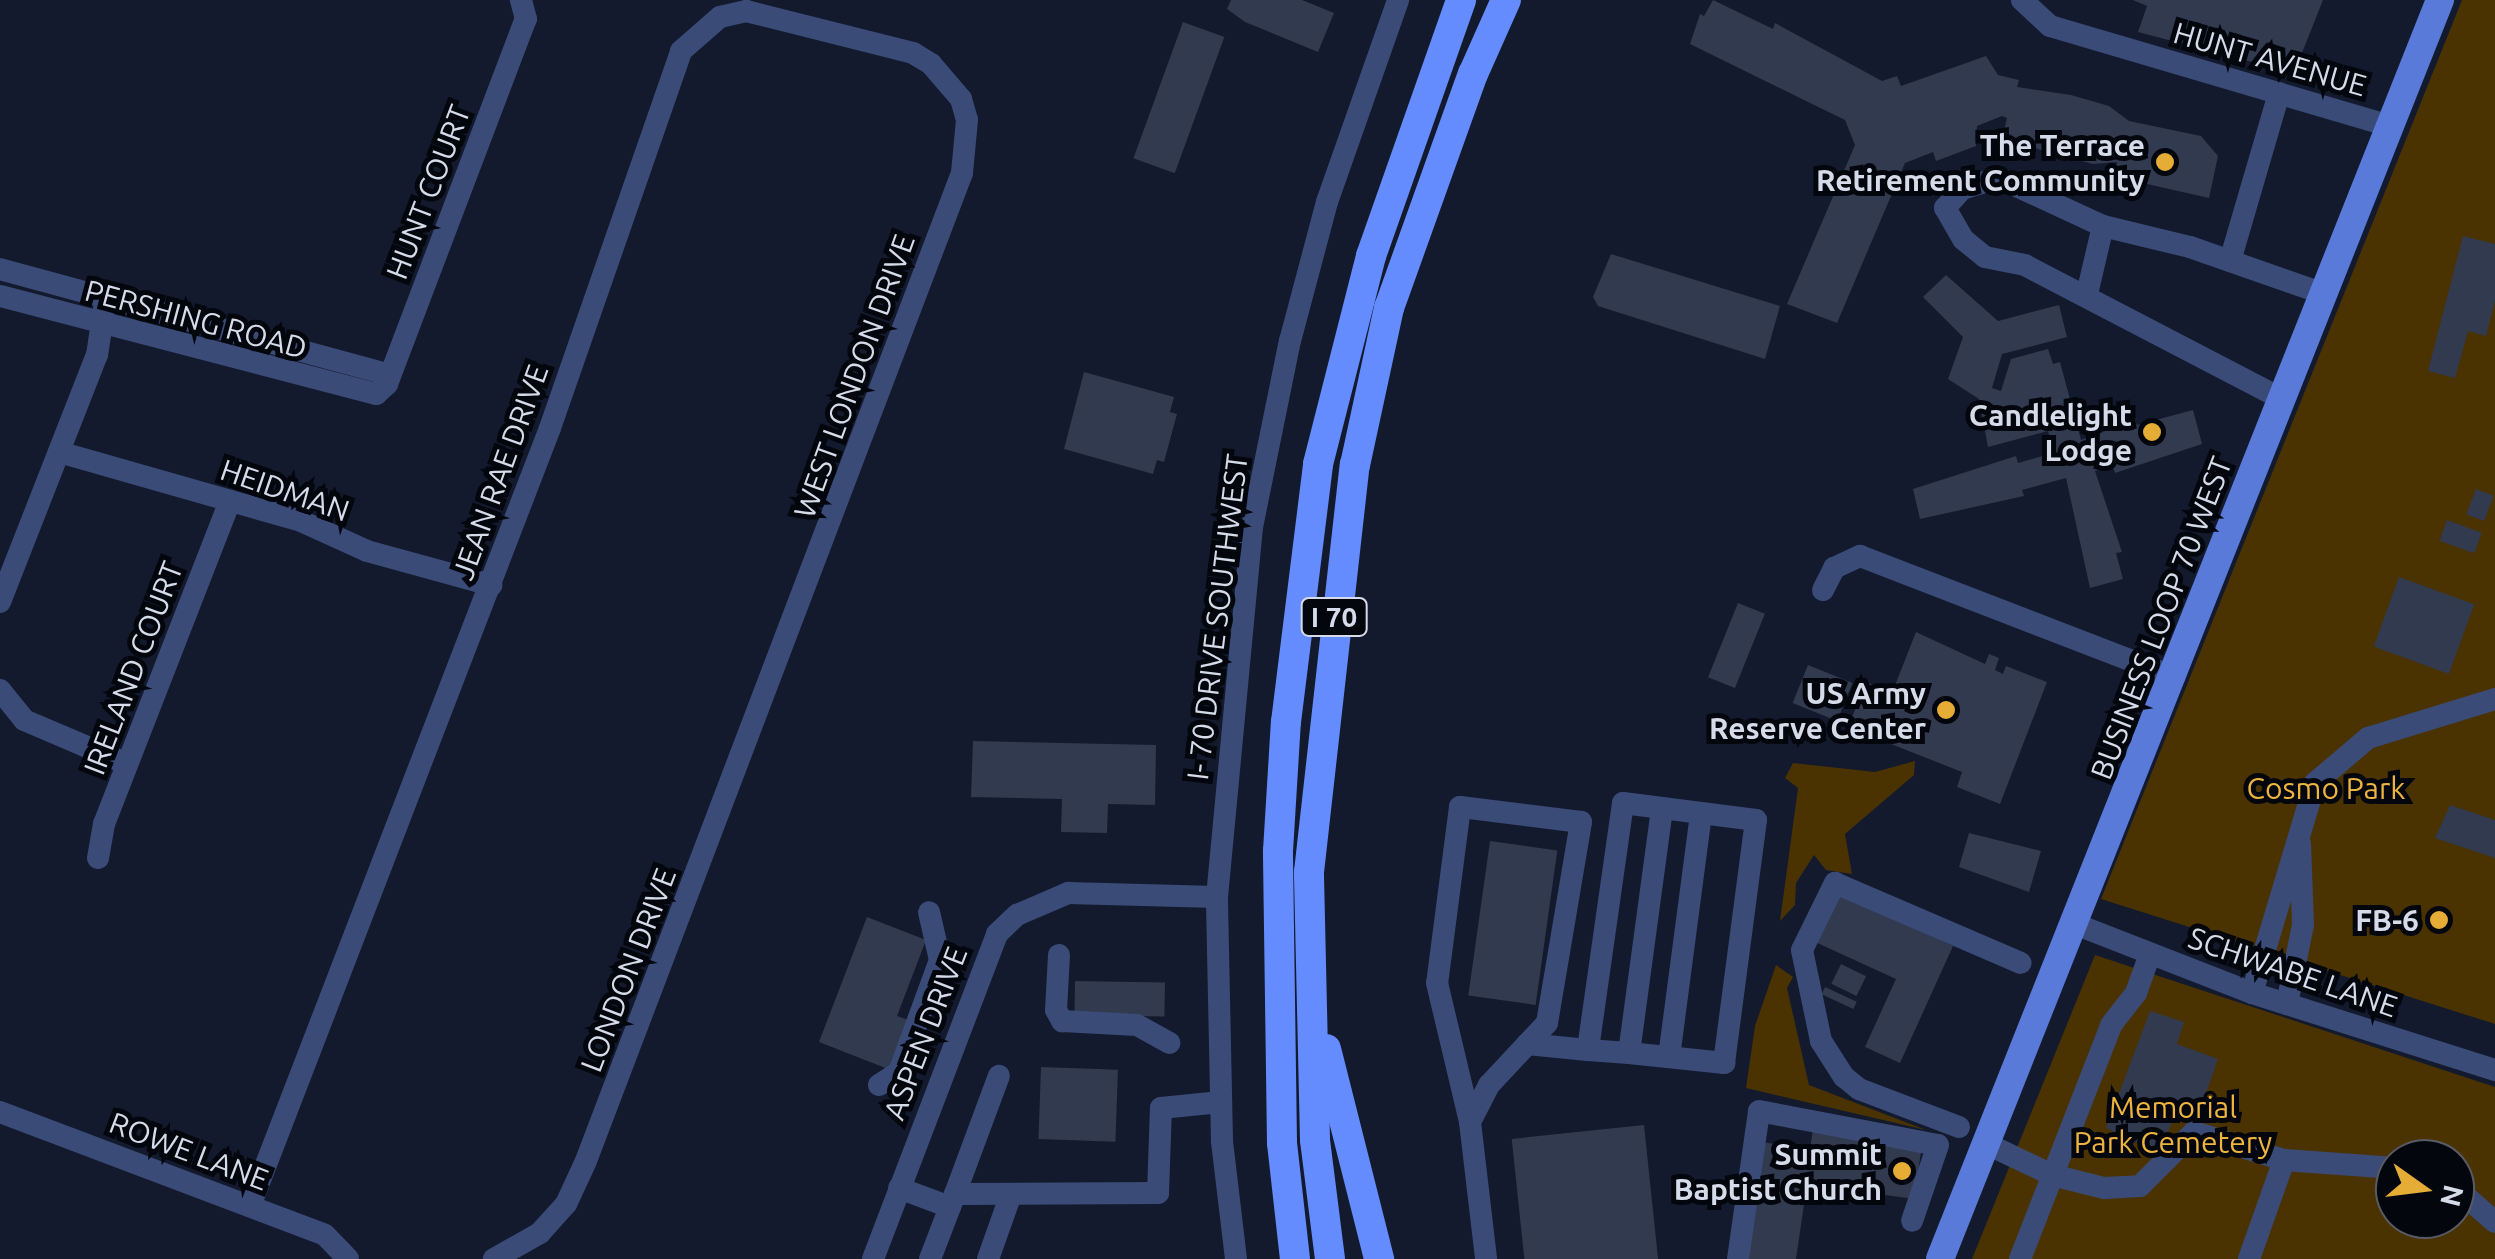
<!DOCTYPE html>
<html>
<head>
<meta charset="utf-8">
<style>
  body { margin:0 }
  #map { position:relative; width:2495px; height:1259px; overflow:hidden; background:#131a2d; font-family:Ubuntu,sans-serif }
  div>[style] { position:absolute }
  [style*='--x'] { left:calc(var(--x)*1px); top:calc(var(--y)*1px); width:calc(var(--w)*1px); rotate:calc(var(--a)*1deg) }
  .green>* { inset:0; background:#4a3300 }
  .building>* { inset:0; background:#313a4f; transform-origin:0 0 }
  .minor>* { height:22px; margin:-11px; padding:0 11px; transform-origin:11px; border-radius:11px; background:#3a4b78 }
  .major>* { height:28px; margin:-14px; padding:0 14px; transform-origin:14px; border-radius:14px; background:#597ad8 }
  .highway>* { height:30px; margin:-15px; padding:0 15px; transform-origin:15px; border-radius:15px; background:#658cfe }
  .dots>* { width:28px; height:28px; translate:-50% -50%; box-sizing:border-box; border:5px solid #04060d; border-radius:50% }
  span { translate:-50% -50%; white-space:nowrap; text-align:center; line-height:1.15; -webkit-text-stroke:10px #04060d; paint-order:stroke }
  .shield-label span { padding:2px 8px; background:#04060d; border:2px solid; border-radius:8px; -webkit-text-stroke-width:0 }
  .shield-label { font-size:28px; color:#d5dbe9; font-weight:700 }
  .street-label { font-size:30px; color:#d5dbe9 }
  .poi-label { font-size:30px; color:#d5dbe9; font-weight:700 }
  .right { translate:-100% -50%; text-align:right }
  .park-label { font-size:30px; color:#edb43f }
  .north { position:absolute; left:2375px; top:1139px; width:100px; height:100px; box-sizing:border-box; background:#04060d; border:2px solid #585b65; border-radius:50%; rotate:104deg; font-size:28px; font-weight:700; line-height:40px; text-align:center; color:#d5dbe9 }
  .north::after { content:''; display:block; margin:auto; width:35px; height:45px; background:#e6ad36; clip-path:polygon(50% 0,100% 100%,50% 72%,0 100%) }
</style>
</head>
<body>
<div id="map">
  <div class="green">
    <div style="clip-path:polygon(2462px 0,2495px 0,2495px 1024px,2101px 899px)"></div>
    <div style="clip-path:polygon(1915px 761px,1914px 775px,1845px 834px,1852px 874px,1826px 870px,1814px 855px,1796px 883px,1795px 905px,1780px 921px,1798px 788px,1785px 778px,1793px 763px,1875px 772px)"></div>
    <div style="clip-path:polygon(evenodd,2095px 955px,2495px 1087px,2495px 1259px,1972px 1259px,2095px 955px,2395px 1159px,2455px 1159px,2455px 1219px,2395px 1219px,2395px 1159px)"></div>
    <div style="clip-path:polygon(1776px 965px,1793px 977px,1787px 988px,1809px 1085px,1926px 1130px,1746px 1088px,1755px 1026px)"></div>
  </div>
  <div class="building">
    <div style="clip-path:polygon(1231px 0,1302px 0,1334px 13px,1318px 52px,1245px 22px,1227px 9px)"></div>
    <div style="clip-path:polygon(1713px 0,1773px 29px,1775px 23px,1882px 81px,1897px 76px,1901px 86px,1986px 56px,1998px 75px,2019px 80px,2017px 87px,2071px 95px,2109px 106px,2129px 121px,2201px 136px,2218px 156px,2209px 198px,2125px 179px,2115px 172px,2117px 162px,2093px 164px,2034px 148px,2004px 131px,2007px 118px,2002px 116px,1977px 126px,1976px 146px,1936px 161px,1933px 152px,1905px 163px,1837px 323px,1787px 304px,1855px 145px,1845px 120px,1690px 44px,1700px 14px,1704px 16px)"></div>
    <div style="clip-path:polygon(2133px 0,2323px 0,2294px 73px,2138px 32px,2147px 6px)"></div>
    <div style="left:1183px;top:22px;width:44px;height:145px;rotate:20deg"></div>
    <div style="clip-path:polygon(2463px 236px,2495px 244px,2495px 301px,2486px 336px,2468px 331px,2455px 378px,2428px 371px)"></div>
    <div style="clip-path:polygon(1611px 254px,1780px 306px,1765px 359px,1598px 306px,1593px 297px)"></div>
    <div style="clip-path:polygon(1946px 275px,1998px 321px,2059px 305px,2067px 337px,2002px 354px,1992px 388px,2001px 391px,2011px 359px,2048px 349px,2053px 364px,2060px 362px,2081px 440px,2135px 420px,2137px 425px,2193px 410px,2202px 444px,2115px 473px,2113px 467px,2095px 471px,2122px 552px,2116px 553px,2123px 579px,2090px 588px,2066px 478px,2022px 490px,2024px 496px,1920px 519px,1913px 489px,2016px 456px,2018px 463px,2054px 453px,2048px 431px,1988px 447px,1979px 399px,1948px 379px,1963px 337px,1923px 297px)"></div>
    <div style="clip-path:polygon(1084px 372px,1174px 397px,1170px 412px,1177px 414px,1164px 462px,1157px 460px,1153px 474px,1064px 449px)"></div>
    <div style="left:2476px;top:489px;width:19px;height:27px;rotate:21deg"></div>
    <div style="left:2447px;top:520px;width:37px;height:22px;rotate:20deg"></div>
    <div style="left:2399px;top:577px;width:80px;height:74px;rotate:20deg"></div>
    <div style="left:1738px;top:603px;width:29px;height:80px;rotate:22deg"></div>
    <div style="clip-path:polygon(1916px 632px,1985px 664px,1989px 654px,1999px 658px,1995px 670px,2003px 674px,2006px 666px,2047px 682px,2000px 804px,1957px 787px,1962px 772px,1848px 727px,1866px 682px,1892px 693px)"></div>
    <div style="left:1808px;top:665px;width:48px;height:41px;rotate:22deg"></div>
    <div style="clip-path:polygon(973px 741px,1156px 745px,1155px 805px,1108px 804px,1107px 833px,1061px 832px,1062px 799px,971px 797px)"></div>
    <div style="clip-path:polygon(2450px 805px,2495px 820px,2495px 858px,2435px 838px)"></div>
    <div style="clip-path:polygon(1969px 833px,2041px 851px,2029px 892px,1959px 867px)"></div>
    <div style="left:1490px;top:841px;width:68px;height:156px;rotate:8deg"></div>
    <div style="clip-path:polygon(1836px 892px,1953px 946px,1900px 1063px,1865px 1047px,1896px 979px,1813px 941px)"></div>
    <div style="clip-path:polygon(867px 917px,926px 940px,897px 1016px,912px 1021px,893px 1071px,819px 1042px)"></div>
    <div style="left:1841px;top:964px;width:28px;height:22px;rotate:26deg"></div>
    <div style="left:1075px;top:981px;width:90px;height:34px;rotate:1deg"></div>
    <div style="left:1825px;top:987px;width:35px;height:8px;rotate:25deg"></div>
    <div style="clip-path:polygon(2150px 1011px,2184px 1022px,2177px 1044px,2218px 1059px,2195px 1124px,2174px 1116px,2160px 1154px,2106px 1128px)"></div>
    <div style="left:1041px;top:1067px;width:77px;height:72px;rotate:2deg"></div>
    <div style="left:1644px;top:1125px;width:135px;height:133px;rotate:84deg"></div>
    <div style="clip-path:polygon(1813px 1129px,1922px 1145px,1914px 1199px,1807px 1184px,1796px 1259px,1745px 1259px,1762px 1142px,1810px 1149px)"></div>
  </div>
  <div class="minor">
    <div style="--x:2022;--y:0;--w:38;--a:43"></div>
    <div style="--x:2050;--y:26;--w:353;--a:16.4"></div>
    <div style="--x:2230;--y:261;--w:175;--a:-73.7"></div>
    <div style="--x:0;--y:269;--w:404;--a:15.2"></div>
    <div style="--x:2087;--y:294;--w:70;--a:-76.8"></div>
    <div style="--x:0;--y:296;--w:389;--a:14.6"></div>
    <div style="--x:376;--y:394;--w:15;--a:-42"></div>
    <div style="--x:387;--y:384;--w:391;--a:-69.2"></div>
    <div style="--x:526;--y:19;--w:20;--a:-105"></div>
    <div style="--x:2282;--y:399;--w:290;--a:-152.5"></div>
    <div style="--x:2025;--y:265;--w:41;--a:-168.7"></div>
    <div style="--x:1985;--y:257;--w:28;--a:-141"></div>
    <div style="--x:1963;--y:239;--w:36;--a:-120"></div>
    <div style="--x:1945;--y:208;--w:25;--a:-48"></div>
    <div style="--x:1962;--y:189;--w:39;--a:-17"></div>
    <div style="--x:1999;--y:178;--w:115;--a:24.8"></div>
    <div style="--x:2103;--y:226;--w:89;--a:13.6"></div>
    <div style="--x:2190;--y:247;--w:142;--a:19.3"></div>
    <div style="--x:59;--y:452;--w:252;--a:15.9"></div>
    <div style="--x:301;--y:521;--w:72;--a:24.4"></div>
    <div style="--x:367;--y:551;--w:129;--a:15.3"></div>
    <div style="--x:1823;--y:590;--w:25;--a:-63"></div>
    <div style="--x:1834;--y:568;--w:29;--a:-25"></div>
    <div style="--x:1860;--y:556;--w:337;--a:21.1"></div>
    <div style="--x:0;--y:602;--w:265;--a:-68.6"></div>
    <div style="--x:97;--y:355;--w:47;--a:-81.3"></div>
    <div style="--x:0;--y:690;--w:38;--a:51"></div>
    <div style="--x:24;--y:720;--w:112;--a:23.1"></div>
    <div style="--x:98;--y:858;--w:35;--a:-80"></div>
    <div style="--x:104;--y:824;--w:347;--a:-68.7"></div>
    <div style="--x:2075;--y:924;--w:190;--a:21.3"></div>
    <div style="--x:2252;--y:993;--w:255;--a:17.6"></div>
    <div style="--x:1059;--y:955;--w:55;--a:93.1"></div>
    <div style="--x:1056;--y:1010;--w:13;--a:61"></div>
    <div style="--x:1062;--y:1021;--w:75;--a:3.1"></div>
    <div style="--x:1137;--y:1025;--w:37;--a:29"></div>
    <div style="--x:2252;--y:993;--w:219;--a:-73.3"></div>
    <div style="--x:2315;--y:783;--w:70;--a:-40.3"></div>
    <div style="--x:2368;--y:738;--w:133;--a:-17.1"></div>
    <div style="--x:2287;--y:1004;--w:81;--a:-78.6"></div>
    <div style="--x:2303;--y:925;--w:81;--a:-92.1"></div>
    <div style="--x:1527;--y:1044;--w:61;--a:5.6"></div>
    <div style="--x:1588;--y:1050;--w:41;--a:4.2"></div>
    <div style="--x:1629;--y:1053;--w:96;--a:6"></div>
    <div style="--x:1724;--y:1063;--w:245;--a:-82.5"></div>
    <div style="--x:1756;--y:820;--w:134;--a:-172.7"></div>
    <div style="--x:1623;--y:803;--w:249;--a:98.1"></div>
    <div style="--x:1629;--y:1053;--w:247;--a:-82.3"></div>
    <div style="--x:1669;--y:1057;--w:246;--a:-82.5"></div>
    <div style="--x:879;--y:1085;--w:24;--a:-33"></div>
    <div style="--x:899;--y:1072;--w:119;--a:-69.9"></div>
    <div style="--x:940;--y:960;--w:49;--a:-102.9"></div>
    <div style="--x:0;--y:1112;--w:347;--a:20.7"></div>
    <div style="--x:325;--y:1235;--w:33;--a:46"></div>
    <div style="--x:1470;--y:1122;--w:42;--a:-62.8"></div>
    <div style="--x:1489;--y:1085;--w:85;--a:-46.9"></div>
    <div style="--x:1547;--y:1023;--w:204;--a:-80.4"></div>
    <div style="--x:1581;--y:822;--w:122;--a:-172.9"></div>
    <div style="--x:1460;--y:807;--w:177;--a:97.4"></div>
    <div style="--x:1437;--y:983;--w:143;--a:76.6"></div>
    <div style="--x:1470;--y:1122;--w:138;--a:83.3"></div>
    <div style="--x:1959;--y:1127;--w:107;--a:-159.2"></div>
    <div style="--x:1859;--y:1089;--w:19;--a:-141"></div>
    <div style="--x:1844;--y:1077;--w:43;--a:-122.6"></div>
    <div style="--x:1821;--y:1041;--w:93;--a:-101.8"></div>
    <div style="--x:1802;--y:950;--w:75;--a:-63.8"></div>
    <div style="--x:1835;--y:883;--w:202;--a:23.3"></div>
    <div style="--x:1985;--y:1143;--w:74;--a:25.5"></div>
    <div style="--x:2052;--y:1175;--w:54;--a:14"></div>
    <div style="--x:2104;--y:1188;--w:36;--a:-3"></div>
    <div style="--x:2140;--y:1186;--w:76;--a:-45"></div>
    <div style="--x:2194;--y:1132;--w:94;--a:17.3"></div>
    <div style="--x:2284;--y:1160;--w:111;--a:4.1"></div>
    <div style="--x:2455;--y:1187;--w:53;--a:41.2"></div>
    <div style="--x:899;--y:1188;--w:54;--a:20.4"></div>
    <div style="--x:950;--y:1207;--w:14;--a:-69"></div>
    <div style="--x:955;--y:1194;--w:203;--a:-0.3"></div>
    <div style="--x:1158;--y:1193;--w:85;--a:-88"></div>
    <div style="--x:1161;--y:1108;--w:60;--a:-5.7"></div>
    <div style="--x:955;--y:1194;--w:126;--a:-69.6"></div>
    <div style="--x:250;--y:1206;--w:834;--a:-68.91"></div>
    <div style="--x:550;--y:428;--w:399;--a:-70.8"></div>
    <div style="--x:681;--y:51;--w:52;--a:-41.1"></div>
    <div style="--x:720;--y:17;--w:27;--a:-13"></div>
    <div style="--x:746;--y:11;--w:172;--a:14.1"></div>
    <div style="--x:913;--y:53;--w:21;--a:31"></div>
    <div style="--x:931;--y:64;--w:46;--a:49.4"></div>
    <div style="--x:961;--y:99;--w:22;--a:74"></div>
    <div style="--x:967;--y:120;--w:53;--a:95.4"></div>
    <div style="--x:962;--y:173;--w:1057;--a:110.84"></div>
    <div style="--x:586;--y:1161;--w:47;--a:114.9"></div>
    <div style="--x:566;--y:1204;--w:39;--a:132"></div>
    <div style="--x:540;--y:1233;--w:53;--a:150.5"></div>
    <div style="--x:873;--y:1259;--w:348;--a:-69.1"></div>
    <div style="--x:997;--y:934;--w:28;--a:-44"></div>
    <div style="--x:1017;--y:915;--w:56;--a:-23.3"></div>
    <div style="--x:1068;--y:893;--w:149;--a:1.5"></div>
    <div style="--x:930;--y:1259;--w:56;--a:-69"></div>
    <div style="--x:988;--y:1259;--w:69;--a:-70.5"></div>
    <div style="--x:1236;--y:1259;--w:119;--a:-96.8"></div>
    <div style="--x:1222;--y:1141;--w:244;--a:-91.2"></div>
    <div style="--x:1217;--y:897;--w:372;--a:-84.6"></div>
    <div style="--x:1252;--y:527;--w:190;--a:-78.5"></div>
    <div style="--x:1290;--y:341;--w:144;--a:-75.1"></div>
    <div style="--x:1327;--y:202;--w:214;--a:-70.6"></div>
    <div style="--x:1738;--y:1259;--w:149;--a:-81.9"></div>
    <div style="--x:1759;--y:1111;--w:182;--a:10.8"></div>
    <div style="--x:1938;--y:1145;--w:80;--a:108.9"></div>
    <div style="--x:2020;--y:1259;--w:251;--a:-68.7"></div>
    <div style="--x:2111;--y:1025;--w:41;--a:-52"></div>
    <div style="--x:2136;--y:993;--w:41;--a:-70.3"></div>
    <div style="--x:2249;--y:1259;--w:105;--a:-70.5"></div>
  </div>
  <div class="major">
    <div style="--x:1940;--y:1259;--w:1355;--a:-68.34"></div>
  </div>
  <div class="highway">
    <div style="--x:1326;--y:1049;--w:217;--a:75.8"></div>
    <div style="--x:1295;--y:1259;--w:117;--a:-96.4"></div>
    <div style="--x:1282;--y:1143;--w:292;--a:-90.8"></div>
    <div style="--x:1278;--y:851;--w:129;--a:-86.5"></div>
    <div style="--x:1286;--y:722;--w:260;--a:-82.9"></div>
    <div style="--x:1318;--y:464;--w:215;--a:-75.7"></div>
    <div style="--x:1371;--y:256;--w:271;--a:-70.6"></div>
    <div style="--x:1330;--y:1259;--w:120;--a:-97.2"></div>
    <div style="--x:1315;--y:1140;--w:268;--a:-91.3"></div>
    <div style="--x:1309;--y:872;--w:410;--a:-83.6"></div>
    <div style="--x:1355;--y:465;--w:161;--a:-77.8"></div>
    <div style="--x:1389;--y:308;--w:249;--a:-70.3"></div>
    <div style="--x:1473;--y:74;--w:81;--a:-66"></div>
  </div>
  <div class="dots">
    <div style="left:2165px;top:162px;background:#e6ad36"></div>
    <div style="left:2152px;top:432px;background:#e6ad36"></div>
    <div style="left:1946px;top:710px;background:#e6ad36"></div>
    <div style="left:2439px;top:920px;background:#e6ad36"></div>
    <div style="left:1902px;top:1171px;background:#e6ad36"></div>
  </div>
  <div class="shield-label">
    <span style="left:1334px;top:617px">I 70</span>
  </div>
  <div class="street-label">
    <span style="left:2270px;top:59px;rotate:16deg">HUNT AVENUE</span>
    <span style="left:428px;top:192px;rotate:-69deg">HUNT COURT</span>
    <span style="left:196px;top:319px;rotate:15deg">PERSHING ROAD</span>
    <span style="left:854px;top:376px;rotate:-70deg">WEST LONDON DRIVE</span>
    <span style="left:500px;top:472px;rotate:-70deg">JEAN RAE DRIVE</span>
    <span style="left:285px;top:490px;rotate:19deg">HEIDMAN</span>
    <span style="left:1217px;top:617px;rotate:-83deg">I- 70 DRIVE SOUTHWEST</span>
    <span style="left:2161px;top:618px;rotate:-69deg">BUSINESS LOOP 70 WEST</span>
    <span style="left:133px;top:668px;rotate:-69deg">IRELAND COURT</span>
    <span style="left:628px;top:970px;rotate:-69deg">LONDON DRIVE</span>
    <span style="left:2293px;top:972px;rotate:19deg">SCHWABE LANE</span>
    <span style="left:925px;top:1033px;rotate:-69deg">ASPEN DRIVE</span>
    <span style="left:189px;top:1151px;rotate:21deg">ROWE LANE</span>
  </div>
  <div class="poi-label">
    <span class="right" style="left:2145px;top:162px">The Terrace<br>Retirement Community</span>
    <span class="right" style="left:2132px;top:432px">Candlelight<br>Lodge</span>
    <span class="right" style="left:1926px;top:710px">US Army<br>Reserve Center</span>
    <span class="right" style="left:2419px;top:920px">FB-6</span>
    <span class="right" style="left:1882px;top:1171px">Summit<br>Baptist Church</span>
  </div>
  <div class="park-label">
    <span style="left:2326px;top:788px">Cosmo Park</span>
    <span style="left:2173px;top:1124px">Memorial<br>Park Cemetery</span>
  </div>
  <div class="north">N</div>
</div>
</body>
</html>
